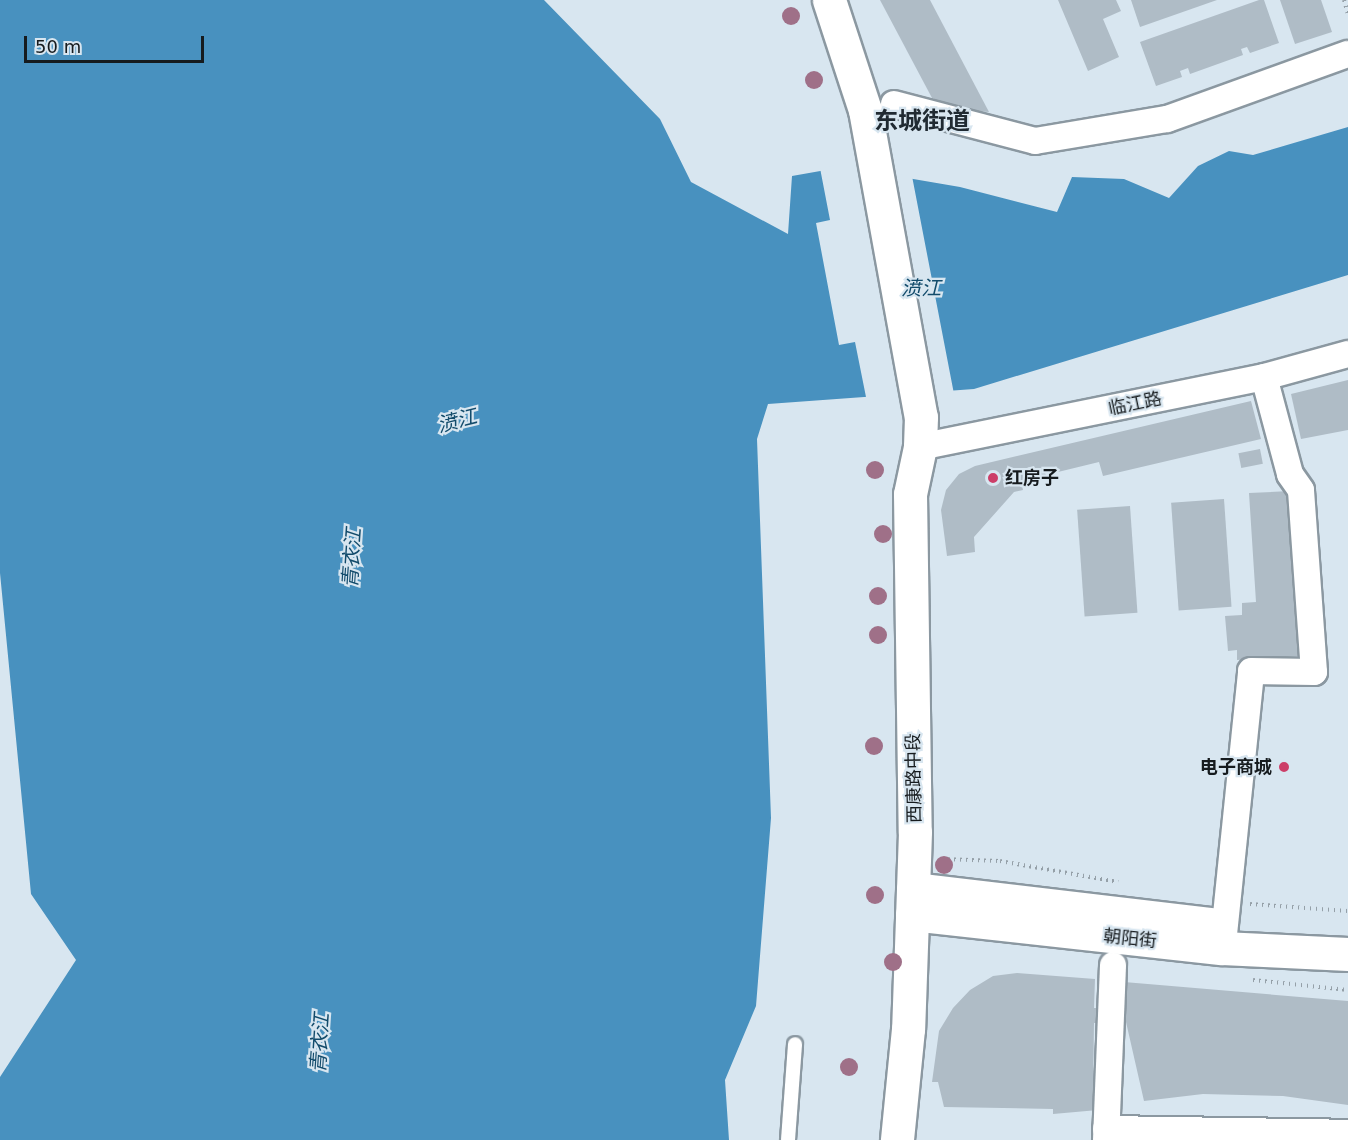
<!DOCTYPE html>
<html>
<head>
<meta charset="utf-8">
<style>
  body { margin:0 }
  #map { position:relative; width:1348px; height:1140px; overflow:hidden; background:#d8e6f0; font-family:"DejaVu Sans","Noto Sans SC",sans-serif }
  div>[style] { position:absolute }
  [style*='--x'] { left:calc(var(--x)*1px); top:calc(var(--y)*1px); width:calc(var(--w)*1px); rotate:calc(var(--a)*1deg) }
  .water>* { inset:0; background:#4891bf }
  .pier>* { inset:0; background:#d8e6f0 }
  .building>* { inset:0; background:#afbcc6; transform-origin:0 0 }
  .path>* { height:4px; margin-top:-2px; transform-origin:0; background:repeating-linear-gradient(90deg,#95a0a8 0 1.5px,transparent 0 6px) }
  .roads { filter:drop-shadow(2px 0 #8b98a1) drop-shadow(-2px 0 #8b98a1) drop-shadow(0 2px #8b98a1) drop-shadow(0 -2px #8b98a1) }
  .lane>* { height:14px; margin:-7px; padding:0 7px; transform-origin:7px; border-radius:7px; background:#fff }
  .street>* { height:26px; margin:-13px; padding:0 13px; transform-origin:13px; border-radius:13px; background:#fff }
  .secondary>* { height:33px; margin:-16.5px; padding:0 16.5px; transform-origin:16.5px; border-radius:16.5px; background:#fff }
  .trees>* { width:18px; height:18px; margin:-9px; border-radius:50%; background:#9f7088 }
  .dots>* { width:16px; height:16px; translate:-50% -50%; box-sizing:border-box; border:3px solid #d8e6f0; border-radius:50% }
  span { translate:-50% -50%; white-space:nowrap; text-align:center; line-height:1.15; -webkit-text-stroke:4.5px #d8e6f0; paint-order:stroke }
  .street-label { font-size:18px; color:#161b1e }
  .poi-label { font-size:18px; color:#161b1e; font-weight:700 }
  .left { translate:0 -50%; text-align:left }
  .right { translate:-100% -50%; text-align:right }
  .water-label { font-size:20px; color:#124b6b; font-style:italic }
  .district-label { font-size:24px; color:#202a32; font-weight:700 }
  .scale { position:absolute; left:24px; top:36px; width:180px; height:27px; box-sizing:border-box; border:3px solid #161b1e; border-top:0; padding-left:8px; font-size:18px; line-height:21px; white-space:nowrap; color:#161b1e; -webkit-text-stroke:4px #d8e6f0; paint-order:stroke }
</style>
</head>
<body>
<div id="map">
  <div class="water">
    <div style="clip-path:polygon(0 0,544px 0,660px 119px,691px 182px,788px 234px,792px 176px,843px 167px,960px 187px,1057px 212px,1072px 177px,1124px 179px,1169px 198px,1198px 166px,1229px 151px,1253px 155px,1348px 127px,1348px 275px,974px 389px,768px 404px,757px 439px,771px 818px,756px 1006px,725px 1080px,729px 1140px,0 1140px,0 1077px,76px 960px,31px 894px,0 573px)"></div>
  </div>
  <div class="pier">
    <div style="clip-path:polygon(843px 164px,912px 176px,954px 394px,867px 402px,855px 342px,839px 345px,816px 223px,830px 220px,820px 168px)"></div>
  </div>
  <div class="building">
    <div style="clip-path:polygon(880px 0,930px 0,989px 112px,962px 110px,932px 98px)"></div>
    <div style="clip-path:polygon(1058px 0,1116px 0,1121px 11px,1103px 19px,1119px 57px,1088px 71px)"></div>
    <div style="clip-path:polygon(1131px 0,1217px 0,1140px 27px)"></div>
    <div style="clip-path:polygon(1259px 0,1264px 0,1279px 43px,1250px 53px,1247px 47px,1241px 49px,1243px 55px,1190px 74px,1188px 68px,1180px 71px,1182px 77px,1156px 86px,1140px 42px)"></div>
    <div style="clip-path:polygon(1280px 0,1321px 0,1332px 32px,1295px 44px)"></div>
    <div style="clip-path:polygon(1348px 380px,1348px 430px,1301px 439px,1291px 394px)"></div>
    <div style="clip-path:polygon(1251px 401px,1261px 439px,1103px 476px,1099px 462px,1021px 481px,1023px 490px,1014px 492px,974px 537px,975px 552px,947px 556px,941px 510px,946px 490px,959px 474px,975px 466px)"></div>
    <div style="left:1260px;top:449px;width:15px;height:22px;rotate:79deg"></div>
    <div style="clip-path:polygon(1290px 491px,1301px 656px,1237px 660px,1237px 650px,1228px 651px,1225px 616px,1242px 615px,1242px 603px,1256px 602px,1249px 493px)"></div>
    <div style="left:1224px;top:499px;width:108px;height:53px;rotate:86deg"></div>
    <div style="left:1130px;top:506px;width:107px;height:53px;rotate:86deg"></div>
    <div style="clip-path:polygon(1017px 973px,1095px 979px,1094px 1008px,1099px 1008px,1099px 1023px,1094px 1023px,1093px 1095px,1098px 1095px,1098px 1110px,1053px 1114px,1053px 1109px,944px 1107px,938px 1082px,932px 1082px,939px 1031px,953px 1008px,970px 990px,993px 976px)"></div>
    <div style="clip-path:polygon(1124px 982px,1348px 1001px,1348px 1105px,1283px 1096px,1203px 1094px,1144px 1101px,1121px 1000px)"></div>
  </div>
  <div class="path">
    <div style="--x:1344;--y:0;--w:15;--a:74"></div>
    <div style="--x:942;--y:859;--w:58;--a:2"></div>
    <div style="--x:1000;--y:861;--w:120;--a:10.1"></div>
    <div style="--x:1250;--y:904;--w:98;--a:4.1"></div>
    <div style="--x:1253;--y:980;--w:96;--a:6"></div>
  </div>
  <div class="roads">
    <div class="lane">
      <div style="--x:788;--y:1140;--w:96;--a:-85.8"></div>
    </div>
    <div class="street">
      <div style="--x:894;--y:104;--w:146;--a:14.7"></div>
      <div style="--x:1035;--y:141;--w:134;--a:-9.5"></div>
      <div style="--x:1167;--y:119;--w:192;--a:-19.8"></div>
      <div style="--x:920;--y:447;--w:351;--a:-11.5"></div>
      <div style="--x:1264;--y:377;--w:87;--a:-15.3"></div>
      <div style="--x:1223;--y:944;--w:274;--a:-84.1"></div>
      <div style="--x:1251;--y:671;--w:63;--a:0.9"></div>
      <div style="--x:1314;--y:672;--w:182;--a:-94.1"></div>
      <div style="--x:1301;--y:490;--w:19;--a:-125"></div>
      <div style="--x:1290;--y:474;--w:100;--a:-105"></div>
      <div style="--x:1106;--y:1129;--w:242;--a:0.9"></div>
      <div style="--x:1106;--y:1140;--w:175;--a:-87.7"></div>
    </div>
    <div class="secondary">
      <div style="--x:829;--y:0;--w:116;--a:71.9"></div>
      <div style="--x:865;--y:110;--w:312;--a:79.7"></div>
      <div style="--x:921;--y:417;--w:30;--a:92"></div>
      <div style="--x:920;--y:447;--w:48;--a:102"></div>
      <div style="--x:910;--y:494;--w:338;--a:89.2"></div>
      <div style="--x:915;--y:832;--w:197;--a:92"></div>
      <div style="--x:908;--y:1029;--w:112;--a:95.7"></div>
      <div style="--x:913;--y:889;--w:307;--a:6.7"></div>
      <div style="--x:912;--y:914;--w:312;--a:6.3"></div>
      <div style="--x:1222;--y:948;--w:126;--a:2.7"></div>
    </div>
  </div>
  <div class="trees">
    <div style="left:791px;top:16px"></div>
    <div style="left:814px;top:80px"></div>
    <div style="left:875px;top:470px"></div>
    <div style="left:883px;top:534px"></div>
    <div style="left:878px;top:596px"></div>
    <div style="left:878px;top:635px"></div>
    <div style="left:874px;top:746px"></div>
    <div style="left:944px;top:865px"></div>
    <div style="left:875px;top:895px"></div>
    <div style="left:893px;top:962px"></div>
    <div style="left:849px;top:1067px"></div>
  </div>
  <div class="dots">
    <div style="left:993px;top:478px;background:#cc3e68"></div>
    <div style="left:1284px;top:767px;background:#cc3e68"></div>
  </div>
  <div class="street-label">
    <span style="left:1135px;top:404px;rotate:-12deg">临江路</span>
    <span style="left:914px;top:778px;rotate:-91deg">西康路中段</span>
    <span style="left:1130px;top:939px;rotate:6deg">朝阳街</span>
  </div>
  <div class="poi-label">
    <span class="left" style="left:1005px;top:478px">红房子</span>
    <span class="right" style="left:1272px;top:767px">电子商城</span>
  </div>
  <div class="water-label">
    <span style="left:921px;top:288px">𣸣江</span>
    <span style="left:457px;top:421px;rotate:-14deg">𣸣江</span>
    <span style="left:352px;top:558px;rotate:-86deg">青衣江</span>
    <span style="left:320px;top:1043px;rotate:-86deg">青衣江</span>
  </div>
  <div class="district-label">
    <span style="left:922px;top:122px">东城街道</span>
  </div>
  <div class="scale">50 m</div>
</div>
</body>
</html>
